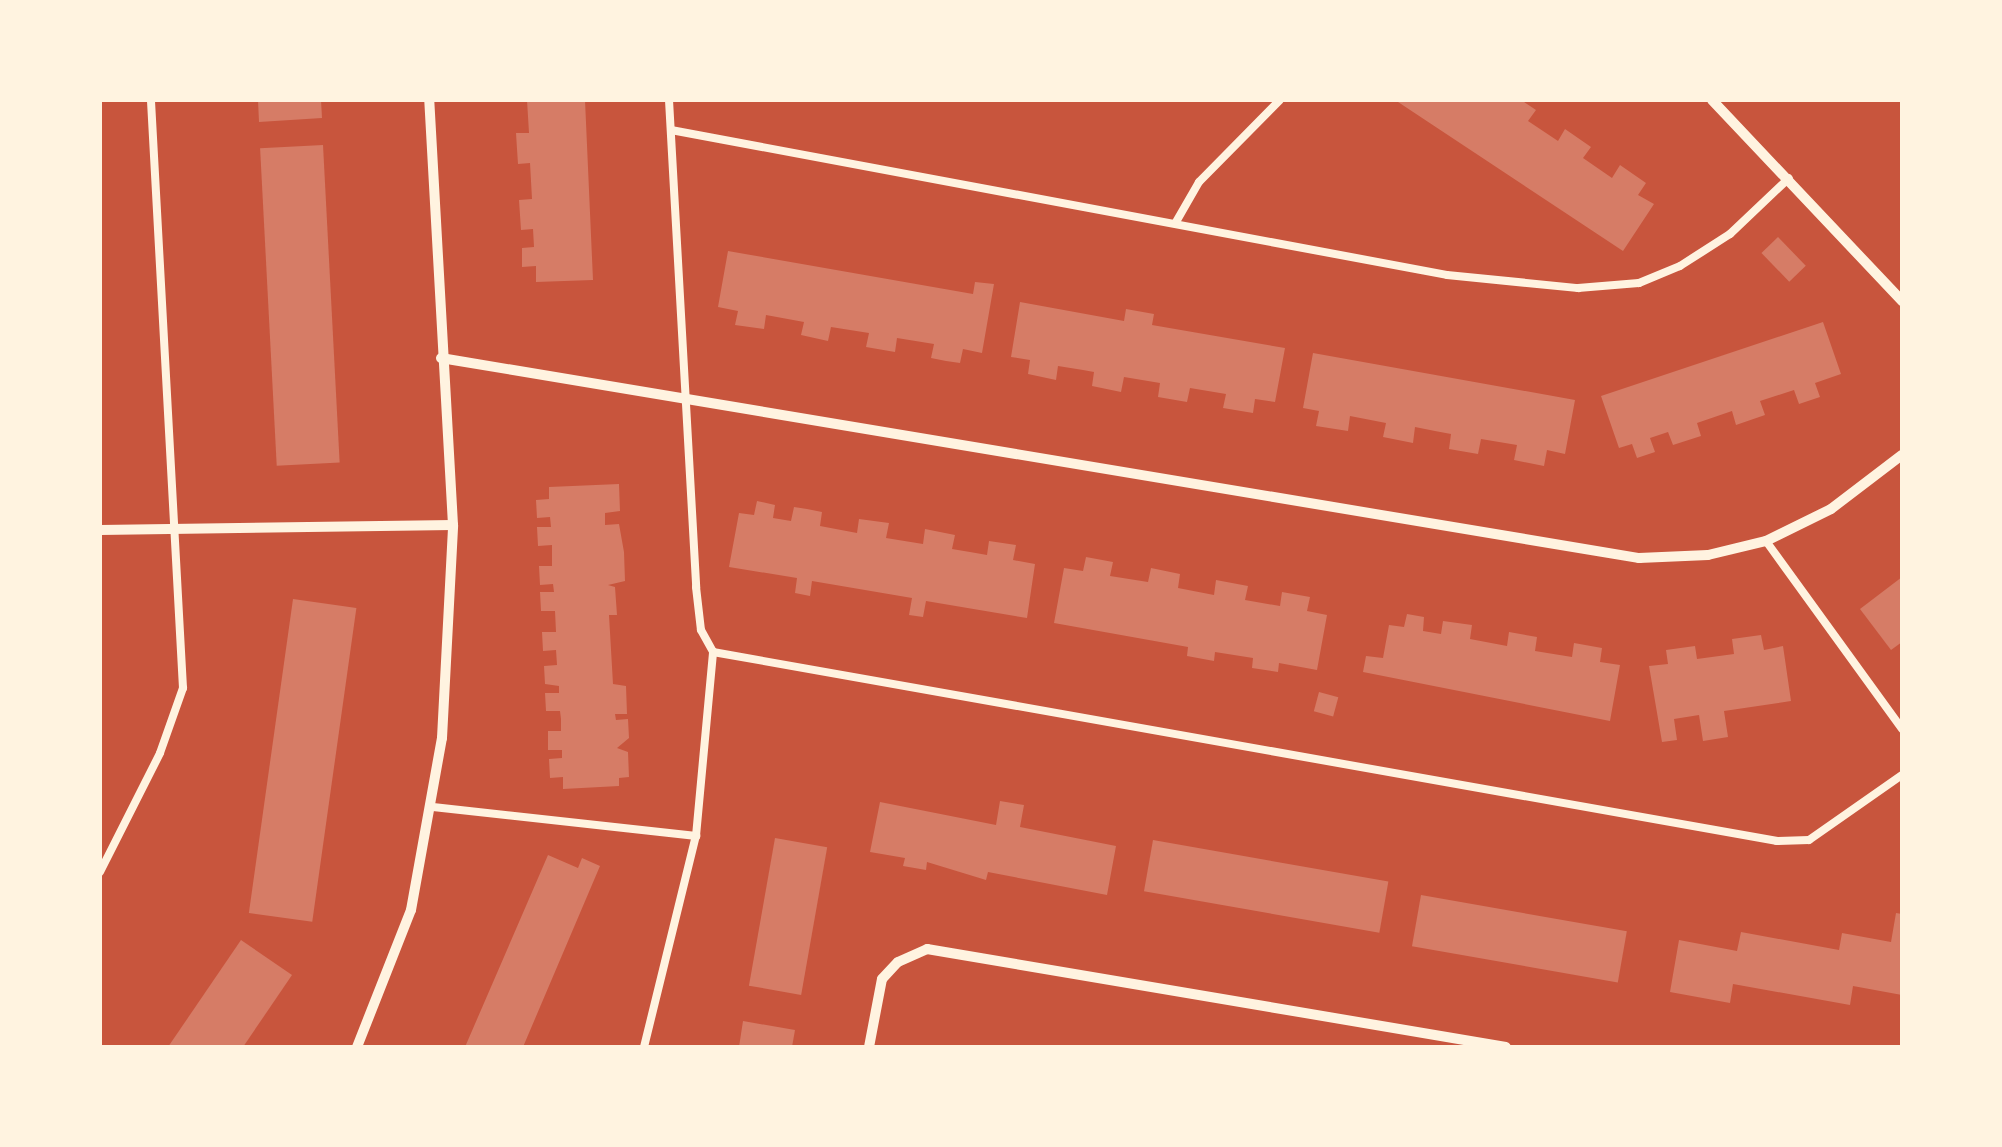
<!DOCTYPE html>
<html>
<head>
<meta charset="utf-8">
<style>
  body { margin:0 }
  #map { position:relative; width:2002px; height:1147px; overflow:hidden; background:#c8553d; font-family:Georgia,serif }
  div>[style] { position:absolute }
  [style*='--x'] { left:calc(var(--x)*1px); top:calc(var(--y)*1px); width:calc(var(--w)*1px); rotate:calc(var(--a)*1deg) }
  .building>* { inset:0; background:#d67c66; transform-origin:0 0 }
  .service>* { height:8px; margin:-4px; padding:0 4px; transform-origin:4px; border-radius:4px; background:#fff3e0 }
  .minor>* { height:10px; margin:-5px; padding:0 5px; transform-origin:5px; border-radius:5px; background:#fff3e0 }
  span { translate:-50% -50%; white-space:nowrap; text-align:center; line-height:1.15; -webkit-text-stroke:8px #fff3e0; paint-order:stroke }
  .frame { position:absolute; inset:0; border:102px solid #fff3e0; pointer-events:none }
</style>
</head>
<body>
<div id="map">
  <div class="building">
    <div style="clip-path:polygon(258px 100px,321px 100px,322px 118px,259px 122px)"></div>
    <div style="clip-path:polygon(527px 100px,585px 100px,593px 280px,536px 282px,536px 266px,522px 267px,522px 248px,534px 247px,533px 229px,521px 230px,519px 200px,532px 199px,530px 163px,518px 164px,517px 149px,516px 133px,529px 133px)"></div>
    <div style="clip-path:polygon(1395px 100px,1521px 100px,1536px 110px,1528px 121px,1558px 141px,1565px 129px,1591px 147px,1583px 158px,1612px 178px,1620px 165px,1646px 183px,1638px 195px,1654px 204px,1623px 251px)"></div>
    <div style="left:323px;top:145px;width:318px;height:63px;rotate:87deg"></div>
    <div style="left:1778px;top:237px;width:40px;height:23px;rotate:46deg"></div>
    <div style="clip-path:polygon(728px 251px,973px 294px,975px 282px,994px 284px,982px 353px,963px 349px,960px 363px,946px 361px,931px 358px,934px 344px,897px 338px,895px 352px,866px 347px,869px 333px,831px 327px,828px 341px,801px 335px,804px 322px,766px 315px,764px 329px,735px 325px,738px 311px,718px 307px)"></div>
    <div style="clip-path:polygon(1020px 302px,1124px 321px,1126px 309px,1154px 314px,1152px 325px,1285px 348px,1275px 402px,1255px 399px,1253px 413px,1223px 408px,1226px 394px,1190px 388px,1187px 402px,1158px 397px,1160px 383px,1124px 377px,1121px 392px,1092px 386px,1094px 372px,1083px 370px,1058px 366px,1056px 380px,1028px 374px,1030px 360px,1011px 357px)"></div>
    <div style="clip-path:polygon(1823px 322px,1841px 374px,1815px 383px,1820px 397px,1799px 404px,1794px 390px,1760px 401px,1765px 415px,1736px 425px,1732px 411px,1697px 423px,1701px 436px,1673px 445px,1668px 432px,1650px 438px,1655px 452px,1637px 458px,1632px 444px,1619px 448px,1601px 396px)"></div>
    <div style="clip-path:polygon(1313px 353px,1575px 400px,1565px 454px,1547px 450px,1544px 466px,1514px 460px,1517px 445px,1481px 439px,1478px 454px,1449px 449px,1451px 434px,1435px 431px,1415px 427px,1413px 443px,1383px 437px,1386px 423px,1350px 416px,1348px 431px,1316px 426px,1319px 411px,1303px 408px)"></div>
    <div style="clip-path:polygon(619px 484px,620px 511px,605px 513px,605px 525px,619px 524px,624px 552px,625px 581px,608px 585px,615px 587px,617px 615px,609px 615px,613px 684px,626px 686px,627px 714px,615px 714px,616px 720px,628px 719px,629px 738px,617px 748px,628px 752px,629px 777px,619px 778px,619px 786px,563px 789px,563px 777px,550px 778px,549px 759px,562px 758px,562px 750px,548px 750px,548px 731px,561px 731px,561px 719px,560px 711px,546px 711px,545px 693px,559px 693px,559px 686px,545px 684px,544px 666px,557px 665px,556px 650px,543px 651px,542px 632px,556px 632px,555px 611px,541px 611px,540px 592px,554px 592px,553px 584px,540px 585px,539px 566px,552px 566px,552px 545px,538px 546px,537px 527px,551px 527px,550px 517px,537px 518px,536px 500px,549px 499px,549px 487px)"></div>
    <div style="clip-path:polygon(757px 501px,775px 505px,773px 518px,791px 521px,794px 507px,807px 509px,822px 512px,820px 526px,857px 533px,859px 519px,889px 523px,886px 538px,923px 544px,925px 529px,955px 535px,952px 549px,970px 552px,987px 555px,989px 541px,1016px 545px,1013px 560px,1035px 564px,1027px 618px,926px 601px,923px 617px,909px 615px,912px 598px,812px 581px,810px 596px,795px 593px,797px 578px,729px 567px,739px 513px,754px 515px)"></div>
    <div style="clip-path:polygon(1086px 557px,1113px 562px,1110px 576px,1148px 582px,1151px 568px,1180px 574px,1178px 588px,1214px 595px,1216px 580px,1248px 586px,1245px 600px,1280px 606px,1282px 592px,1310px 597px,1307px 611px,1327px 615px,1317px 670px,1279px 663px,1278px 672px,1252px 668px,1253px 658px,1215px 652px,1214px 661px,1187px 656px,1188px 647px,1054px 623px,1064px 568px,1083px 571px)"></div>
    <div style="clip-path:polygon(1902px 577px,1902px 642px,1891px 650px,1860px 609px)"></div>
    <div style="left:293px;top:599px;width:64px;height:317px;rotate:8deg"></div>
    <div style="clip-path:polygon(1407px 614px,1424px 617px,1423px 631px,1441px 634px,1443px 621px,1472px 625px,1470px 639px,1507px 646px,1509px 632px,1537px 637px,1535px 651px,1572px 657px,1574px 643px,1602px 648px,1600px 662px,1620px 665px,1610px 721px,1363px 672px,1366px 656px,1383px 658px,1389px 625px,1404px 627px)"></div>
    <div style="clip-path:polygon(1761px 635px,1764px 650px,1783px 646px,1791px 701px,1724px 711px,1728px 737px,1703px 741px,1699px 715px,1674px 719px,1677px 740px,1662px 742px,1649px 666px,1668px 664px,1666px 650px,1695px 646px,1697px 659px,1734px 654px,1732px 639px)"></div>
    <div style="left:1319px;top:692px;width:20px;height:20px;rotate:15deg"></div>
    <div style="clip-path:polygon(1000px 801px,1024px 805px,1020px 827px,1116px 846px,1107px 895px,988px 872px,986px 880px,927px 862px,926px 870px,903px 866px,905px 858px,870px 852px,880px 802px,996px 825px)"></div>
    <div style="left:775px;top:838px;width:53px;height:150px;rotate:10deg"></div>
    <div style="left:1153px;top:840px;width:239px;height:52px;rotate:10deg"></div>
    <div style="clip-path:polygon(548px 855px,578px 868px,582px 858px,600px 866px,523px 1047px,465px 1047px)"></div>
    <div style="left:1421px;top:895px;width:209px;height:52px;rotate:10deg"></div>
    <div style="clip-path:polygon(1896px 913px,1902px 914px,1902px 995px,1853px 986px,1850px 1005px,1733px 984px,1730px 1003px,1670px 992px,1679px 940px,1737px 951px,1741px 932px,1839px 950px,1842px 933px,1891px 942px)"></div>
    <div style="clip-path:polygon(241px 940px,292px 975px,243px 1047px,168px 1047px)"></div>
    <div style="clip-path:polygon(743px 1021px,795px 1030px,792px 1047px,739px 1047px)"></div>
  </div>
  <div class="service">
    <div style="--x:669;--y:100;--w:488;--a:86.8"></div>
    <div style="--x:696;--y:587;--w:43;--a:83.4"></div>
    <div style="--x:701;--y:630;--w:25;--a:61"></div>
    <div style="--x:713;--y:652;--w:1081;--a:10.07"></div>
    <div style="--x:1777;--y:841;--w:32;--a:-2"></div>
    <div style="--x:1809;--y:840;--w:113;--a:-35"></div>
    <div style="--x:671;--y:130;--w:789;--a:10.58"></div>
    <div style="--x:1447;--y:275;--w:132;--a:5.7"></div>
    <div style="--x:1578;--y:288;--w:61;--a:-4.7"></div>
    <div style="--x:1639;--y:283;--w:44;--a:-22.5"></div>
    <div style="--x:1680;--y:266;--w:59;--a:-32.6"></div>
    <div style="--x:1730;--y:234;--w:81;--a:-43.5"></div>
    <div style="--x:1176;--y:222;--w:46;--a:-60.1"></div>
    <div style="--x:1199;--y:182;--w:115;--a:-45.4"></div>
    <div style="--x:1766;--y:541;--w:232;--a:54.1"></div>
    <div style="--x:433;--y:807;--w:265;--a:6.3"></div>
    <div style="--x:696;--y:836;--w:185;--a:-84.7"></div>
    <div style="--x:100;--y:872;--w:133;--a:-63.2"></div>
    <div style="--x:160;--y:753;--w:69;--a:-70.5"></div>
    <div style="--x:183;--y:688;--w:589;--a:-93.12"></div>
    <div style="--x:644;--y:1047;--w:217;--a:-76.2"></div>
  </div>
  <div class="minor">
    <div style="--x:1712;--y:100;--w:277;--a:46.6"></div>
    <div style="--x:441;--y:358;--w:1215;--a:9.48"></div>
    <div style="--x:1639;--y:558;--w:69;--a:-2.5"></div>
    <div style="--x:1708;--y:555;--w:60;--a:-13.6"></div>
    <div style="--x:1766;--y:541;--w:72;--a:-26.2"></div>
    <div style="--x:1831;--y:509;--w:89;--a:-37.3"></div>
    <div style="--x:100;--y:530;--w:353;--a:-0.8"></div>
    <div style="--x:357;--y:1047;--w:147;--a:-68.5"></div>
    <div style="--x:411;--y:910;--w:175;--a:-79.8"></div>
    <div style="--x:442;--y:738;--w:213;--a:-87"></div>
    <div style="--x:453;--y:525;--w:426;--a:-93.2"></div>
    <div style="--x:869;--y:1047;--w:69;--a:-79.2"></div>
    <div style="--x:882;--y:979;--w:23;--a:-47"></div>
    <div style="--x:898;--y:962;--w:32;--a:-24"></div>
    <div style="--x:927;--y:949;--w:587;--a:9.61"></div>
  </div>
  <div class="frame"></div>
</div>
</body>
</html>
